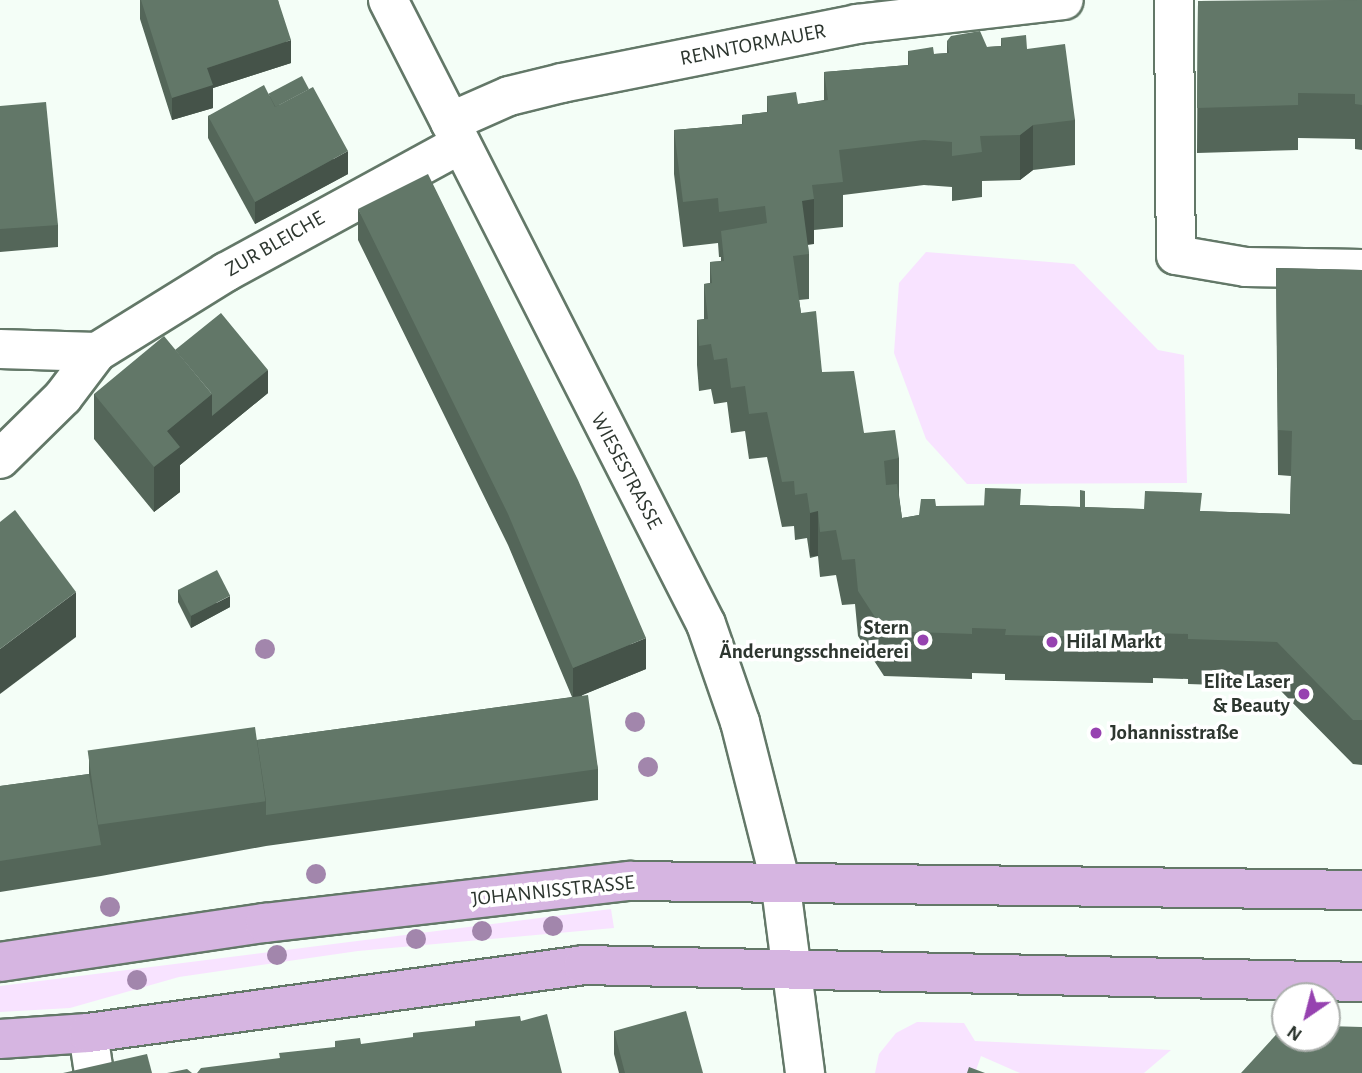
<!DOCTYPE html>
<html>
<head>
<meta charset="utf-8">
<style>
  body { margin:0 }
  #map { position:relative; width:1362px; height:1073px; overflow:hidden; background:#f4fef7; font-family:"Alegreya Sans",sans-serif }
  div>[style] { position:absolute }
  [style*='--x'] { left:calc(var(--x)*1px); top:calc(var(--y)*1px); width:calc(var(--w)*1px); rotate:calc(var(--a)*1deg) }
  .green>* { inset:0; background:#f8e3ff }
  .roads { filter:drop-shadow(2px 0 #637868) drop-shadow(-2px 0 #637868) drop-shadow(0 2px #637868) drop-shadow(0 -2px #637868) }
  .minor>* { height:38px; margin:-19px; padding:0 19px; transform-origin:19px; border-radius:19px; background:#fff }
  .major>* { height:38px; margin:-19px; padding:0 19px; transform-origin:19px; border-radius:19px; background:#d6b5e1 }
  .trees>* { width:20px; height:20px; margin:-10px; border-radius:50%; background:#a286ac }
  .wall>* { inset:0; background:#546659 }
  .shaded-wall>* { inset:0; background:#455349; transform-origin:0 0 }
  .building>* { inset:0; background:#627768; transform-origin:0 0 }
  .dots>* { width:19px; height:19px; translate:-50% -50%; box-sizing:border-box; border:4px solid #fff; border-radius:50% }
  span { translate:-50% -50%; white-space:nowrap; text-align:center; line-height:1.15; -webkit-text-stroke:7px #fff; paint-order:stroke }
  .street-label { font-size:21px; color:#2d362f }
  .poi-label { font-size:21px; color:#2d362f; font-weight:700 }
  .right { translate:-100% -50%; text-align:right }
  .left { translate:0 -50%; text-align:left }
  .north { position:absolute; left:1271px; top:982px; width:70px; height:70px; box-sizing:border-box; background:#fff; border:2px solid #abafac; border-radius:50%; rotate:215deg; font-size:19px; font-weight:700; line-height:28px; text-align:center; color:#2d362f }
  .north::after { content:''; display:block; margin:auto; width:24px; height:32px; background:#9642b0; clip-path:polygon(50% 0,100% 100%,50% 72%,0 100%) }
</style>
</head>
<body>
<div id="map">
  <div class="green">
    <div style="clip-path:polygon(926px 252px,1074px 264px,1158px 350px,1184px 355px,1187px 483px,967px 484px,926px 439px,894px 353px,899px 283px)"></div>
    <div style="clip-path:polygon(611px 909px,614px 928px,358px 951px,179px 977px,70px 1008px,0 1012px,0 986px)"></div>
    <div style="clip-path:polygon(917px 1022px,964px 1023px,975px 1041px,1171px 1050px,1144px 1073px,1020px 1073px,981px 1056px,975px 1073px,875px 1073px,879px 1054px,896px 1033px)"></div>
  </div>
  <div class="roads">
    <div class="minor">
      <div style="--x:388;--y:0;--w:700;--a:63"></div>
      <div style="--x:706;--y:624;--w:104;--a:70.9"></div>
      <div style="--x:740;--y:722;--w:163;--a:75.8"></div>
      <div style="--x:780;--y:880;--w:195;--a:82.6"></div>
      <div style="--x:1174;--y:0;--w:255;--a:89.6"></div>
      <div style="--x:1176;--y:255;--w:71;--a:9.7"></div>
      <div style="--x:1246;--y:267;--w:116;--a:1"></div>
      <div style="--x:450;--y:122;--w:64;--a:-23.8"></div>
      <div style="--x:509;--y:96;--w:55;--a:-13.8"></div>
      <div style="--x:562;--y:83;--w:301;--a:-11.3"></div>
      <div style="--x:857;--y:24;--w:208;--a:-6.6"></div>
      <div style="--x:0;--y:349;--w:97;--a:1.8"></div>
      <div style="--x:0;--y:459;--w:88;--a:-44.5"></div>
      <div style="--x:63;--y:397;--w:56;--a:-52.9"></div>
      <div style="--x:97;--y:352;--w:152;--a:-31.8"></div>
      <div style="--x:226;--y:272;--w:265;--a:-28.6"></div>
      <div style="--x:88;--y:1033;--w:40;--a:81.5"></div>
    </div>
    <div class="major">
      <div style="--x:0;--y:962;--w:268;--a:-8.4"></div>
      <div style="--x:265;--y:923;--w:367;--a:-6.6"></div>
      <div style="--x:630;--y:881;--w:732;--a:0.7"></div>
      <div style="--x:0;--y:1039;--w:88;--a:-3.9"></div>
      <div style="--x:88;--y:1033;--w:500;--a:-7.8"></div>
      <div style="--x:583;--y:965;--w:779;--a:1.25"></div>
    </div>
  </div>
  <div class="trees">
    <div style="left:265px;top:649px"></div>
    <div style="left:635px;top:722px"></div>
    <div style="left:648px;top:767px"></div>
    <div style="left:316px;top:874px"></div>
    <div style="left:110px;top:907px"></div>
    <div style="left:553px;top:926px"></div>
    <div style="left:482px;top:931px"></div>
    <div style="left:416px;top:939px"></div>
    <div style="left:277px;top:955px"></div>
    <div style="left:137px;top:980px"></div>
  </div>
  <div class="wall">
    <div style="clip-path:polygon(140px 0,278px 0,291px 63px,213px 88px,213px 108px,172px 120px,140px 19px)"></div>
    <div style="clip-path:polygon(1362px 0,1362px 150px,1355px 149px,1355px 139px,1298px 138px,1298px 150px,1197px 153px,1198px 1px)"></div>
    <div style="clip-path:polygon(1001px 38px,1027px 49px,1075px 120px,1075px 165px,1033px 170px,1020px 180px,982px 181px,982px 197px,952px 201px,952px 187px,924px 185px,843px 195px,843px 227px,814px 230px,814px 244px,808px 245px,809px 254px,809px 299px,799px 300px,801px 313px,822px 372px,864px 433px,899px 458px,899px 495px,902px 518px,919px 515px,936px 506px,1021px 505px,1290px 514px,1291px 476px,1278px 475px,1276px 268px,1362px 270px,1362px 765px,1353px 764px,1277px 687px,1188px 684px,1188px 679px,1153px 678px,1153px 683px,1005px 680px,1005px 674px,972px 673px,972px 679px,884px 676px,858px 636px,855px 604px,842px 605px,836px 575px,820px 577px,818px 556px,810px 558px,807px 538px,795px 540px,794px 526px,782px 527px,767px 457px,749px 459px,745px 431px,731px 433px,727px 402px,714px 404px,711px 389px,699px 391px,697px 365px,697px 320px,704px 319px,704px 284px,710px 283px,710px 262px,721px 261px,721px 257px,719px 257px,718px 243px,683px 247px,674px 174px,674px 130px,742px 124px,742px 115px,767px 112px,767px 96px,798px 104px,824px 100px,824px 72px,908px 65px,908px 51px,934px 54px,947px 53px,947px 41px,987px 47px,1001px 46px)"></div>
    <div style="clip-path:polygon(268px 94px,348px 174px,255px 224px,208px 138px,208px 116px)"></div>
    <div style="clip-path:polygon(0 106px,58px 225px,58px 247px,0 252px)"></div>
    <div style="clip-path:polygon(358px 209px,646px 669px,582px 695px,598px 769px,598px 800px,266px 846px,101px 876px,0 892px,0 786px,89px 774px,89px 758px,257px 740px,572px 697px,508px 545px,358px 240px)"></div>
    <div style="clip-path:polygon(268px 393px,180px 465px,180px 492px,154px 512px,94px 439px,94px 394px)"></div>
    <div style="clip-path:polygon(178px 590px,230px 607px,191px 628px,178px 602px)"></div>
    <div style="clip-path:polygon(614px 1031px,703px 1073px,619px 1073px,614px 1054px)"></div>
  </div>
  <div class="shaded-wall">
    <div style="clip-path:polygon(291px 40px,291px 63px,213px 88px,213px 108px,172px 120px,172px 98px,207px 68px)"></div>
    <div style="clip-path:polygon(1033px 125px,1033px 170px,1020px 180px,1020px 135px)"></div>
    <div style="clip-path:polygon(348px 151px,348px 174px,255px 224px,255px 202px)"></div>
    <div style="left:814px;top:199px;width:45px;height:12px;rotate:90deg"></div>
    <div style="clip-path:polygon(268px 370px,268px 393px,180px 465px,180px 492px,154px 512px,154px 467px,167px 431px,212px 394px)"></div>
    <div style="left:818px;top:511px;width:45px;height:8px;rotate:90deg"></div>
    <div style="clip-path:polygon(76px 592px,76px 637px,0 694px,0 649px)"></div>
    <div style="clip-path:polygon(230px 596px,230px 607px,191px 628px,191px 616px)"></div>
    <div style="clip-path:polygon(646px 638px,646px 669px,573px 699px,573px 668px)"></div>
  </div>
  <div class="building">
    <div style="clip-path:polygon(141px 0,278px 0,291px 40px,207px 68px,213px 85px,172px 98px)"></div>
    <div style="clip-path:polygon(1362px 0,1362px 105px,1355px 104px,1355px 94px,1298px 93px,1298px 105px,1197px 108px,1198px 1px)"></div>
    <div style="clip-path:polygon(980px 31px,987px 47px,1002px 46px,1001px 38px,1026px 35px,1027px 49px,1065px 44px,1075px 120px,1033px 125px,1020px 135px,980px 136px,982px 152px,952px 156px,952px 142px,924px 140px,839px 150px,843px 182px,812px 185px,814px 199px,802px 201px,809px 254px,793px 256px,801px 313px,816px 311px,822px 372px,854px 371px,864px 433px,895px 430px,899px 458px,884px 461px,886px 485px,897px 484px,902px 518px,919px 515px,921px 499px,935px 499px,936px 506px,984px 506px,985px 488px,1021px 489px,1020px 505px,1080px 507px,1080px 490px,1085px 491px,1085px 507px,1144px 509px,1145px 491px,1202px 493px,1200px 511px,1290px 514px,1292px 431px,1278px 430px,1276px 268px,1362px 270px,1362px 720px,1353px 720px,1277px 642px,1188px 639px,1188px 634px,1153px 633px,1153px 638px,1005px 635px,1006px 629px,972px 628px,972px 634px,884px 631px,858px 591px,855px 559px,842px 560px,836px 530px,820px 532px,818px 511px,810px 513px,807px 493px,795px 495px,794px 481px,782px 482px,767px 412px,749px 414px,745px 386px,731px 388px,727px 358px,714px 360px,711px 344px,699px 346px,697px 320px,708px 319px,704px 284px,712px 283px,710px 262px,724px 261px,721px 231px,767px 223px,765px 206px,719px 212px,718px 198px,683px 202px,674px 130px,743px 124px,742px 115px,768px 112px,767px 96px,796px 92px,798px 104px,828px 100px,824px 72px,909px 65px,908px 51px,933px 47px,934px 54px,949px 53px,947px 41px,951px 36px)"></div>
    <div style="left:302px;top:76px;width:15px;height:38px;rotate:62deg"></div>
    <div style="clip-path:polygon(264px 85px,275px 107px,313px 87px,348px 151px,255px 202px,208px 116px)"></div>
    <div style="clip-path:polygon(46px 102px,58px 225px,0 229px,0 106px)"></div>
    <div style="clip-path:polygon(428px 174px,578px 480px,646px 638px,573px 668px,508px 514px,358px 209px)"></div>
    <div style="clip-path:polygon(221px 313px,268px 370px,212px 416px,212px 394px,175px 350px)"></div>
    <div style="clip-path:polygon(164px 336px,212px 394px,167px 431px,180px 447px,154px 467px,94px 394px)"></div>
    <div style="clip-path:polygon(15px 510px,76px 592px,0 649px,0 522px)"></div>
    <div style="left:217px;top:570px;width:29px;height:44px;rotate:63deg"></div>
    <div style="clip-path:polygon(588px 695px,598px 769px,266px 815px,266px 801px,257px 740px)"></div>
    <div style="left:255px;top:727px;width:75px;height:169px;rotate:82deg"></div>
    <div style="clip-path:polygon(89px 774px,101px 845px,0 861px,0 786px)"></div>
    <div style="clip-path:polygon(686px 1011px,703px 1073px,625px 1073px,614px 1031px)"></div>
    <div style="clip-path:polygon(547px 1014px,562px 1073px,197px 1073px,201px 1068px,280px 1058px,279px 1053px,335px 1047px,335px 1041px,360px 1038px,361px 1044px,413px 1037px,413px 1033px,475px 1026px,475px 1021px,520px 1016px,521px 1021px)"></div>
    <div style="clip-path:polygon(1285px 1025px,1285px 1038px,1327px 1038px,1327px 1026px,1362px 1027px,1362px 1073px,1241px 1073px)"></div>
    <div style="clip-path:polygon(147px 1054px,152px 1073px,63px 1073px)"></div>
    <div style="clip-path:polygon(969px 1067px,985px 1073px,967px 1073px)"></div>
    <div style="clip-path:polygon(187px 1069px,192px 1073px,167px 1073px)"></div>
  </div>
  <div class="dots">
    <div style="left:923px;top:640px;background:#9642b0"></div>
    <div style="left:1052px;top:642px;background:#9642b0"></div>
    <div style="left:1304px;top:694px;background:#9642b0"></div>
    <div style="left:1096px;top:733px;background:#9642b0"></div>
  </div>
  <div class="street-label">
    <span style="left:753px;top:45px;rotate:-11deg">RENNTORMAUER</span>
    <span style="left:275px;top:244px;rotate:-30deg">ZUR BLEICHE</span>
    <span style="left:626px;top:471px;rotate:62deg">WIESESTRASSE</span>
    <span style="left:553px;top:891px;rotate:-6deg">JOHANNISSTRASSE</span>
  </div>
  <div class="poi-label">
    <span class="right" style="left:909px;top:640px">Stern<br>Änderungsschneiderei</span>
    <span class="left" style="left:1066px;top:642px">Hilal Markt</span>
    <span class="right" style="left:1290px;top:694px">Elite Laser<br>&amp; Beauty</span>
    <span class="left" style="left:1110px;top:733px">Johannisstraße</span>
  </div>
  <div class="north">N</div>
</div>
</body>
</html>
